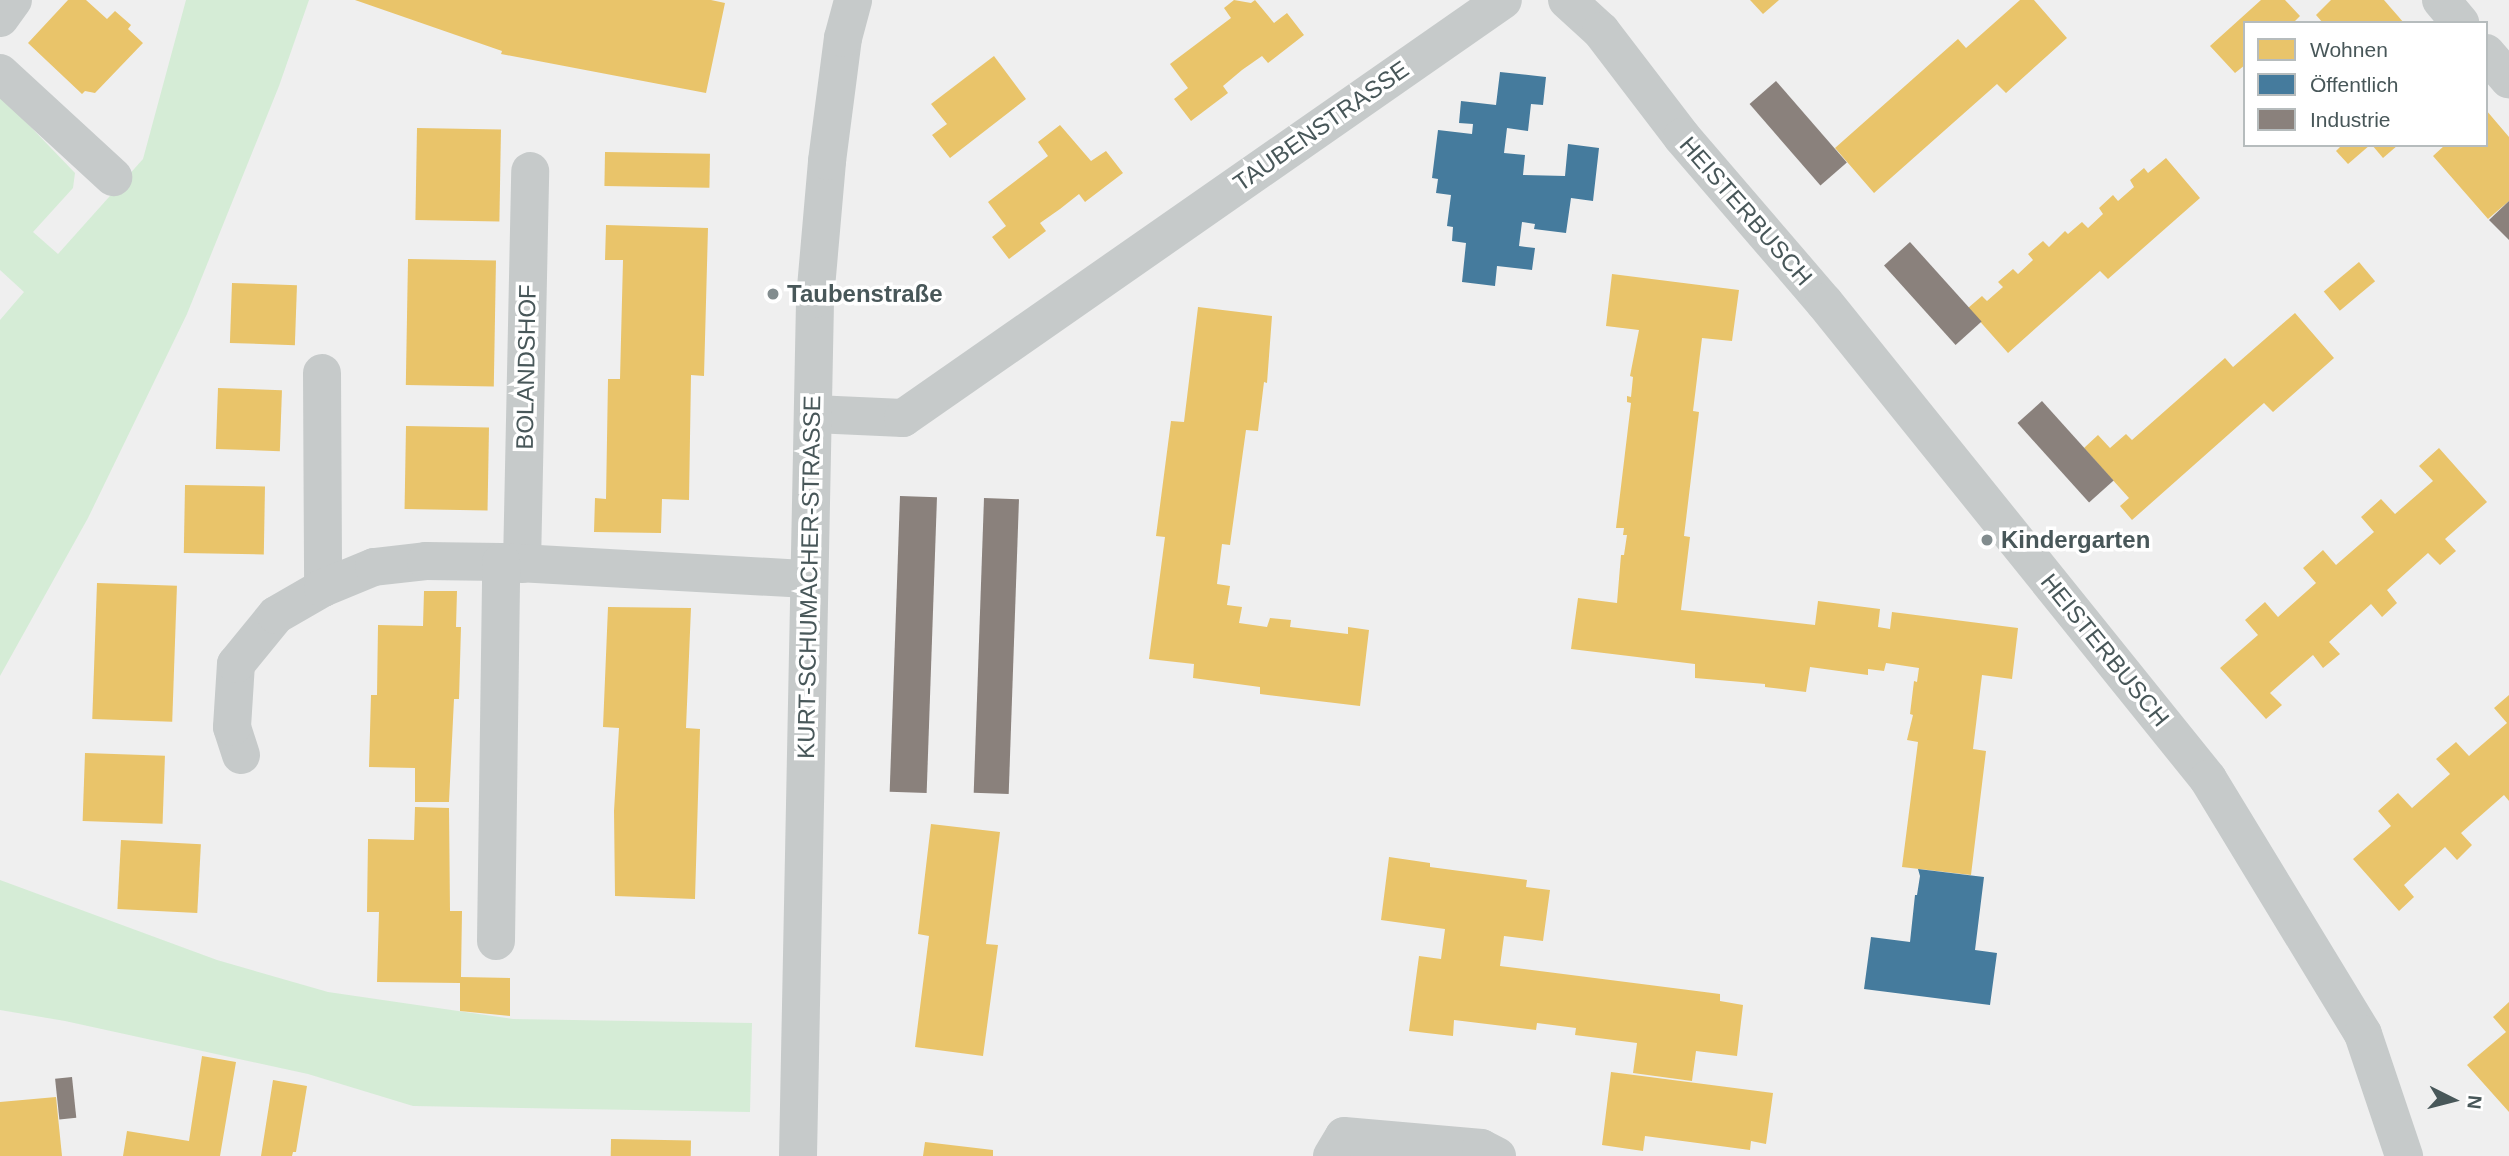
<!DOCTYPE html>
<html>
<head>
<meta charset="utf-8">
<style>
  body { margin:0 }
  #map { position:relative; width:2509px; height:1156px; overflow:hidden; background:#efefef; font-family:Arial,sans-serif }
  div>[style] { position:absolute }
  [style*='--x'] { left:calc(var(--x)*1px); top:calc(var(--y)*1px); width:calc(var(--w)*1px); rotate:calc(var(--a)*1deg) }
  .green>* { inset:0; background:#d5ecd6 }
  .homes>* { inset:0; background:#e9c46a; transform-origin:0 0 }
  .public>* { inset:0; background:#457b9d }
  .industry>* { inset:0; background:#8a817c; transform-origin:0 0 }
  .minor>* { height:38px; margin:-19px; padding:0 19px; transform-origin:19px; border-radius:19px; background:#c6caca }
  .dots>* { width:19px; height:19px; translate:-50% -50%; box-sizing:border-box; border:4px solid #fff; border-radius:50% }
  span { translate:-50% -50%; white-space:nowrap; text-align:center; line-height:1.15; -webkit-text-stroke:7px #fff; paint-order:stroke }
  .street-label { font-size:24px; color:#485759 }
  .poi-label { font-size:24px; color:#485759; font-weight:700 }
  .left { translate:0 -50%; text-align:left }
  .legend { position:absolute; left:2243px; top:21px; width:245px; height:126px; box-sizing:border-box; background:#fff; border:2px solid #b6bcbd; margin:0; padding:9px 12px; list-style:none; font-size:21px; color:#485759 }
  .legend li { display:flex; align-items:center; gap:14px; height:35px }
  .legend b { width:35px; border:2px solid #b6bcbd }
  .north { position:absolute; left:2418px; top:1065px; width:70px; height:70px; -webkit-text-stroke:5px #fff; paint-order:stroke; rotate:96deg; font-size:19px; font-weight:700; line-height:28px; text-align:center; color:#485759 }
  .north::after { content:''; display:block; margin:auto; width:24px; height:32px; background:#485759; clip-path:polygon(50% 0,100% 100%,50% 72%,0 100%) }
</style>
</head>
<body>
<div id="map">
  <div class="green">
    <div style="clip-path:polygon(186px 0,309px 0,279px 86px,187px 314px,88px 518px,0 676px,0 320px,24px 292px,0 270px,0 95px,75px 173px,73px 188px,33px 232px,58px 254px,143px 159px)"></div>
    <div style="clip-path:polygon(0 880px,217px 960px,328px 992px,513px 1019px,752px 1023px,750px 1112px,413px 1106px,308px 1074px,65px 1021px,0 1010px)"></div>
  </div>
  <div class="homes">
    <div style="clip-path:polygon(68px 0,86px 0,107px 19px,115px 11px,131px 25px,128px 29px,143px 43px,95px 93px,85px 91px,82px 94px,28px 43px)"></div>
    <div style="clip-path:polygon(355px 0,711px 0,725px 3px,706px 93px,501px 54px,502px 51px)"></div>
    <div style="clip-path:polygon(1234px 0,1251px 3px,1255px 0,1274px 23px,1287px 13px,1304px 35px,1268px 63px,1262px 56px,1242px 70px,1223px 86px,1228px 93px,1191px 121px,1174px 99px,1188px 88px,1170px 64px,1231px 18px,1224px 8px)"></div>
    <div style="clip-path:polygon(1750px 0,1779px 0,1763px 14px)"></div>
    <div style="clip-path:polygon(2020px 0,2034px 0,2067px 38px,2006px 93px,1997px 84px,1874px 193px,1835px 148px,1958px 39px,1966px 48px)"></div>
    <div style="clip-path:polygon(2261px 0,2285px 0,2300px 16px,2293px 23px,2245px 23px,2245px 65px,2235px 73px,2210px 46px)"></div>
    <div style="clip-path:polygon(2331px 0,2384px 0,2404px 23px,2323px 23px,2316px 15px)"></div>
    <div style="clip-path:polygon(994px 56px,1026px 99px,950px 158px,932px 135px,947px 124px,931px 104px)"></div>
    <div style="clip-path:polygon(2486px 110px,2509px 137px,2509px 201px,2488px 219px,2433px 156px,2445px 145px,2486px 145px)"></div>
    <div style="clip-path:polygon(1060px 125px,1091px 161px,1106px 151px,1123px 173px,1085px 202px,1079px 194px,1060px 209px,1040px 223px,1046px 231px,1009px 259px,992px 237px,1006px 226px,988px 202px,1048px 156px,1038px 142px)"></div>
    <div style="left:417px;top:128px;width:84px;height:92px;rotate:1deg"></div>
    <div style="clip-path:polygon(2342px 145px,2370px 145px,2348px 164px,2336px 151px)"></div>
    <div style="clip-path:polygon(2372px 145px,2398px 145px,2383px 158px)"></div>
    <div style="left:605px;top:152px;width:105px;height:34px;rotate:1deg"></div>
    <div style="clip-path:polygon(2166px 158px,2200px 198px,2108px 279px,2100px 271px,2008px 353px,1968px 308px,1982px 296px,1987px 301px,2003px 287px,1998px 282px,2013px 269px,2018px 274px,2033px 260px,2028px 254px,2043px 241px,2049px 247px,2065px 231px,2068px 234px,2082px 222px,2088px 228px,2103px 214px,2099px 208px,2113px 195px,2118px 201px,2134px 187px,2130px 180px,2144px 168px,2148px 173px)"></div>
    <div style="clip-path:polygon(606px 225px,708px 228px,704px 376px,691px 375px,689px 500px,662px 499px,661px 533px,594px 532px,595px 498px,606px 499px,608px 379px,620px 379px,623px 260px,605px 260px)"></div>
    <div style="left:408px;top:259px;width:88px;height:126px;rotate:1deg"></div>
    <div style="left:2359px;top:262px;width:25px;height:46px;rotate:50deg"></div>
    <div style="clip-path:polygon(1612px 274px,1739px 290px,1732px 341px,1702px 338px,1693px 411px,1699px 412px,1684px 536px,1690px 537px,1681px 610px,1815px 625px,1818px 601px,1880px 609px,1878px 627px,1890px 629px,1892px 612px,2018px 628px,2012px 679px,1982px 675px,1973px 749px,1986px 751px,1971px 875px,1902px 867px,1918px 742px,1907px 740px,1913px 715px,1910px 714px,1914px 681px,1917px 682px,1919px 668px,1886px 663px,1884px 671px,1868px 669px,1868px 675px,1810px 667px,1806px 692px,1765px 687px,1765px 684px,1695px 678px,1695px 664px,1571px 649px,1578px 598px,1617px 603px,1621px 555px,1624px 555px,1627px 535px,1623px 535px,1624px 528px,1616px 528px,1631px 403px,1627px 402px,1627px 396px,1631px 397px,1633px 377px,1630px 376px,1639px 330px,1606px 326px)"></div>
    <div style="left:232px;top:283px;width:65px;height:60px;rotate:2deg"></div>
    <div style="clip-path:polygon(1198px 307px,1272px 316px,1267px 383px,1264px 382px,1258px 431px,1246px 430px,1230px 545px,1222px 544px,1217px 584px,1230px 586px,1227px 605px,1242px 607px,1239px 623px,1267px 627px,1270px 618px,1291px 620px,1290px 627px,1348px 634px,1348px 627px,1369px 630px,1360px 706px,1260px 694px,1260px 687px,1193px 678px,1194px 664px,1149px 659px,1165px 537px,1156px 536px,1171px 421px,1184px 422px)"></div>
    <div style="clip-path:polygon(2295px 313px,2334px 358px,2273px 412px,2264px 403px,2132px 520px,2120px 506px,2129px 498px,2084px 448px,2098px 435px,2110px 448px,2126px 434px,2132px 440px,2225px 358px,2233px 367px)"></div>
    <div style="left:218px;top:388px;width:64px;height:61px;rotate:2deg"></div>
    <div style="left:406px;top:426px;width:83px;height:83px;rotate:1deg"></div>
    <div style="clip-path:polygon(2439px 448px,2487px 502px,2445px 539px,2456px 551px,2440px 565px,2428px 553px,2387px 590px,2397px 603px,2382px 617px,2371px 604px,2329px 642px,2340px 654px,2323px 668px,2313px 655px,2270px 693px,2282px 705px,2266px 719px,2220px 668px,2258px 635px,2245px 620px,2265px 602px,2278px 617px,2316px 583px,2303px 568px,2323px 550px,2336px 565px,2374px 532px,2361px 517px,2381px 499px,2395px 514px,2433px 481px,2419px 466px)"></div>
    <div style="left:185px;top:485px;width:80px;height:68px;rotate:1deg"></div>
    <div style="left:97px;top:583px;width:80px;height:136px;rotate:2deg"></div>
    <div style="clip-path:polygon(424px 591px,457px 591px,456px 627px,461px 627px,459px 699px,454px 699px,449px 802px,415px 802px,415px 768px,369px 767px,371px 695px,377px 695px,378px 625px,423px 626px)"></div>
    <div style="clip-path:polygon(608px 607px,691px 608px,686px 728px,700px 729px,695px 899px,615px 896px,614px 811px,619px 728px,603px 727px)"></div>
    <div style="clip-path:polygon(2509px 695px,2509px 801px,2504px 795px,2461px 833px,2472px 845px,2457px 860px,2445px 847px,2404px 885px,2414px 897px,2399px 911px,2353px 859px,2391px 826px,2378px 811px,2398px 793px,2412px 808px,2450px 774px,2436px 759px,2456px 742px,2469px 756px,2507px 723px,2494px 708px)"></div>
    <div style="left:85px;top:753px;width:80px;height:68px;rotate:2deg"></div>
    <div style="clip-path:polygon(415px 807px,449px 808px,450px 911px,462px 911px,461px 977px,510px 978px,510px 1016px,460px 1011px,460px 983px,377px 982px,379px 912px,367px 912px,368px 839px,414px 840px)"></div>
    <div style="clip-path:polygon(931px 824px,1000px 832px,986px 944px,998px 945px,983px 1056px,915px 1047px,929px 936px,918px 934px)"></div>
    <div style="left:121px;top:840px;width:80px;height:69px;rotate:3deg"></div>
    <div style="clip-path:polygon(1389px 857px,1430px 863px,1430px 867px,1527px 880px,1526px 887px,1550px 890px,1543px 941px,1504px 936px,1500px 966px,1720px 994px,1720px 1001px,1743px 1005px,1737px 1056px,1696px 1051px,1692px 1081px,1633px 1073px,1637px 1043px,1575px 1035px,1576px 1028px,1537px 1023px,1536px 1030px,1454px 1020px,1453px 1036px,1409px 1031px,1419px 956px,1441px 959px,1445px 929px,1381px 920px)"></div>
    <div style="clip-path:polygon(2509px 1002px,2509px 1112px,2467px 1065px,2506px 1032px,2493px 1017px)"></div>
    <div style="clip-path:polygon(202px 1056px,236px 1062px,220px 1156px,123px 1156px,127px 1131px,189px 1141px)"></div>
    <div style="clip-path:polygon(1611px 1072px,1773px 1093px,1766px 1144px,1751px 1141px,1750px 1150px,1645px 1136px,1643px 1151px,1602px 1145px)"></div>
    <div style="clip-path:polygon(273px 1080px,307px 1086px,296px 1152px,293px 1152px,292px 1156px,261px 1156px)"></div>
    <div style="clip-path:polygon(56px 1097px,62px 1156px,0 1156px,0 1102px)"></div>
    <div style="left:611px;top:1139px;width:80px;height:17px;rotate:1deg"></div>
    <div style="clip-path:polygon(925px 1142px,993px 1150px,993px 1156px,923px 1156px)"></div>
  </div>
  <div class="public">
    <div style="clip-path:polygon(1500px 72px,1546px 77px,1543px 105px,1531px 104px,1528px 131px,1507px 128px,1504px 153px,1525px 155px,1523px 175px,1565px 176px,1568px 144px,1599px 148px,1593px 201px,1571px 198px,1566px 233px,1534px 229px,1535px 224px,1522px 222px,1519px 246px,1535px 248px,1532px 270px,1497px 266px,1495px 286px,1462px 282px,1466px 243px,1452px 241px,1453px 227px,1447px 226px,1451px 195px,1436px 193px,1438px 179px,1432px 178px,1438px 130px,1472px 134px,1473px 124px,1459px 123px,1461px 101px,1496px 105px)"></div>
    <div style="clip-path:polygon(1918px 869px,1984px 877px,1975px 950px,1997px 953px,1990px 1005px,1864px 989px,1871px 937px,1910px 942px,1915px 895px,1917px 895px,1920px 876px)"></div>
  </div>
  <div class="industry">
    <div style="left:1776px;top:81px;width:108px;height:35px;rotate:49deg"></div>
    <div style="clip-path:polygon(2509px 201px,2509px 240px,2489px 220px)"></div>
    <div style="left:1910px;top:242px;width:107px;height:35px;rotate:48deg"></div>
    <div style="left:2042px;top:401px;width:107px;height:33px;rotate:48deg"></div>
    <div style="left:900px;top:496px;width:37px;height:296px;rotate:2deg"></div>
    <div style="left:984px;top:498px;width:35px;height:295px;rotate:2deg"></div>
    <div style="left:72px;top:1077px;width:41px;height:17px;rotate:84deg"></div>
  </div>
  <div class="minor">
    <div style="--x:1567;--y:0;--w:46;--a:42.4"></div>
    <div style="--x:1601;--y:31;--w:133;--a:52.6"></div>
    <div style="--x:1682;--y:137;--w:218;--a:49.3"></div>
    <div style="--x:1824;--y:302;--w:612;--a:51.16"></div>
    <div style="--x:2208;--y:779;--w:298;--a:58.7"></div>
    <div style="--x:2363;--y:1034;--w:129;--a:71.4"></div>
    <div style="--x:2441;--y:0;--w:30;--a:50"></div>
    <div style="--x:0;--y:18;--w:22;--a:-54"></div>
    <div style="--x:2486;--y:53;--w:35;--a:49"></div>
    <div style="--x:0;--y:73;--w:154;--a:42.6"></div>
    <div style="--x:322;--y:373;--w:215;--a:89.7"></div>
    <div style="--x:814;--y:414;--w:89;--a:2.6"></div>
    <div style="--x:903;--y:418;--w:731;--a:-34.86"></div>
    <div style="--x:522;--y:564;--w:393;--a:-88.8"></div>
    <div style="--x:241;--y:755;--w:29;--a:-108"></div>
    <div style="--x:232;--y:727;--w:63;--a:-86.4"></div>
    <div style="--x:236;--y:664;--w:63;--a:-50.8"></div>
    <div style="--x:276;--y:615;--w:54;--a:-29.9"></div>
    <div style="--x:323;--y:588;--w:55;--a:-22.4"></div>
    <div style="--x:374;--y:567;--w:52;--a:-6.6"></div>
    <div style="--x:426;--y:561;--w:75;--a:0.8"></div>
    <div style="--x:501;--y:562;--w:307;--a:3.2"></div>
    <div style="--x:496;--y:941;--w:379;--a:-89.2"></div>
    <div style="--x:798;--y:1156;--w:857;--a:-88.86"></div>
    <div style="--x:815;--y:299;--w:139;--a:-85"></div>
    <div style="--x:827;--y:161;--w:124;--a:-82.6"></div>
    <div style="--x:843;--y:38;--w:39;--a:-75"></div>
    <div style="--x:1332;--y:1156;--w:23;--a:-59"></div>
    <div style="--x:1344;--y:1136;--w:138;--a:5"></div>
    <div style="--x:1481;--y:1148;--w:18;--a:27"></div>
  </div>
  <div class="dots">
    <div style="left:773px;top:294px;background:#828c8e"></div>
    <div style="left:1987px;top:540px;background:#828c8e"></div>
  </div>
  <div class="street-label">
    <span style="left:1321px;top:126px;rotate:-35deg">TAUBENSTRASSE</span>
    <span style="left:1746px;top:211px;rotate:49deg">HEISTERBUSCH</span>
    <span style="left:526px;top:367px;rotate:-89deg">BOLANDSHOF</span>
    <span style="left:809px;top:577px;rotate:-89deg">KURT-SCHUMACHER-STRASSE</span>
    <span style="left:2105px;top:650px;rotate:51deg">HEISTERBUSCH</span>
  </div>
  <div class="poi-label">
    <span class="left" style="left:787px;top:294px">Taubenstraße</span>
    <span class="left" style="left:2001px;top:540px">Kindergarten</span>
  </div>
  <ul class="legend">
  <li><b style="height:19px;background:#e9c46a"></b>Wohnen</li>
  <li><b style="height:19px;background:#457b9d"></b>Öffentlich</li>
  <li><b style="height:19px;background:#8a817c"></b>Industrie</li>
  </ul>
  <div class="north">N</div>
</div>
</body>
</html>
